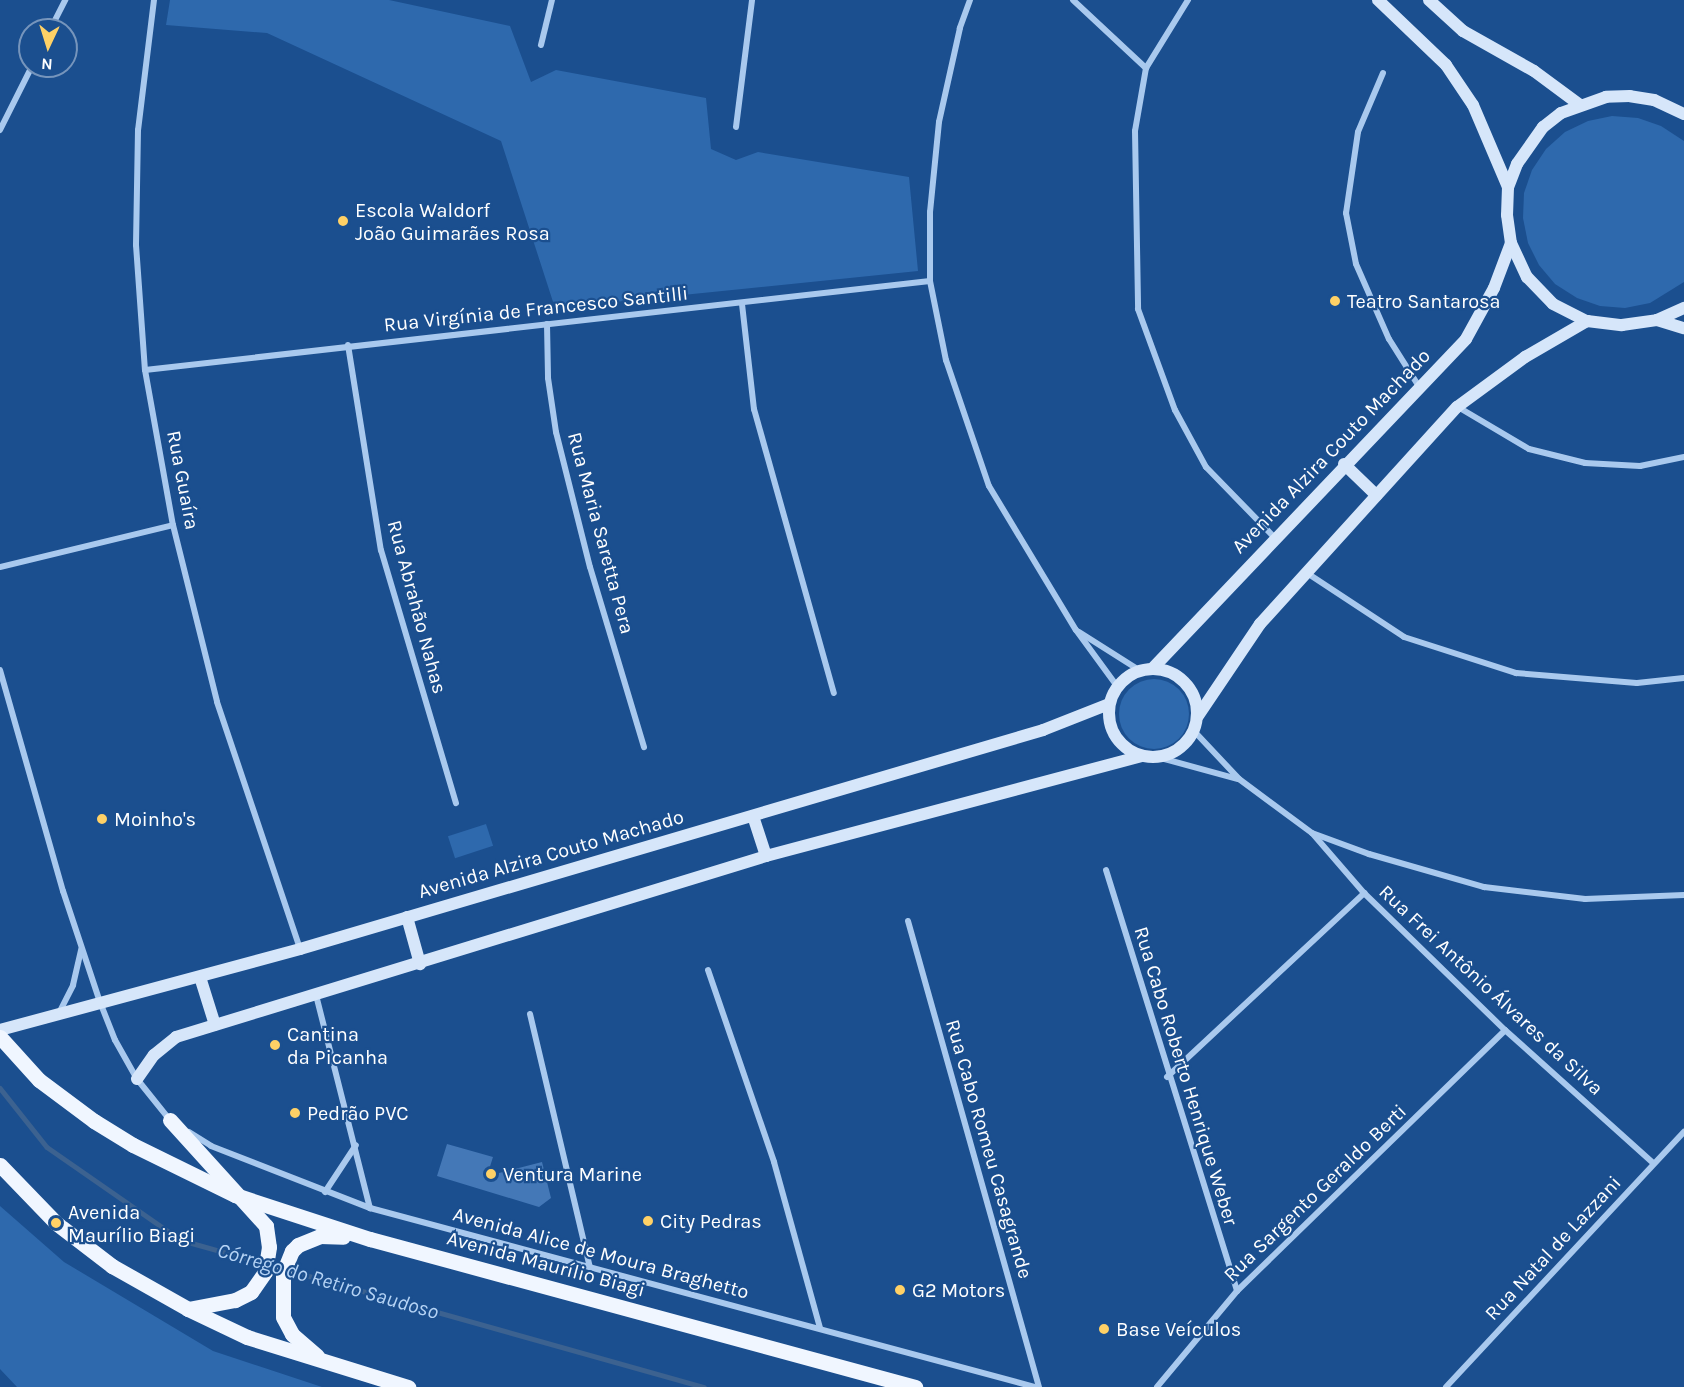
<!DOCTYPE html>
<html>
<head>
<meta charset="utf-8">
<style>
  body { margin:0 }
  #map { position:relative; width:1684px; height:1387px; overflow:hidden; background:#1b4f8f; font-family:Karla,sans-serif }
  div>[style] { position:absolute }
  [style*='--x'] { left:calc(var(--x)*1px); top:calc(var(--y)*1px); width:calc(var(--w)*1px); rotate:calc(var(--a)*1deg) }
  .green>* { inset:0; background:#2e69ad; transform-origin:0 0 }
  .round { border-radius:50% }
  .stream>* { height:4.5px; margin:-2.25px; padding:0 2.25px; transform-origin:2.25px; border-radius:2.25px; background:#3c6290 }
  .building>* { inset:0; background:#4478b7 }
  .street>* { height:6px; margin:-3px; padding:0 3px; transform-origin:3px; border-radius:3px; background:#a9c9ee }
  .secondary>* { height:12px; margin:-6px; padding:0 6px; transform-origin:6px; border-radius:6px; background:#d6e6fa }
  .secondary>.ring { margin:-6px; padding:0; box-sizing:content-box; background:none; border:12px solid #d6e6fa; border-radius:50% }
  .primary>* { height:15px; margin:-7.5px; padding:0 7.5px; transform-origin:7.5px; border-radius:7.5px; background:#f0f6ff }
  .dots>* { width:16px; height:16px; translate:-50% -50%; box-sizing:border-box; border:3px solid #1b4f8f; border-radius:50% }
  span { translate:-50% -50%; white-space:nowrap; text-align:center; line-height:1.15; -webkit-text-stroke:4.5px #1b4f8f; paint-order:stroke }
  .poi-label { font-size:20px; color:#fff }
  .left { translate:0 -50%; text-align:left }
  .street-label { font-size:20px; color:#fff }
  .water-label { font-size:21px; color:#b5d3f5; font-style:italic }
  .north { position:absolute; left:18px; top:18px; width:60px; height:60px; box-sizing:border-box; background:#1b4f8f; border:2px solid #7695bc; border-radius:50%; rotate:184deg; font-size:16px; font-weight:700; line-height:24px; text-align:center; color:#fff }
  .north::after { content:''; display:block; margin:auto; width:21px; height:27px; background:#ffd166; clip-path:polygon(50% 0,100% 100%,50% 72%,0 100%) }
</style>
</head>
<body>
<div id="map">
  <div class="green">
    <div style="clip-path:polygon(170px 0,389px 0,510px 26px,531px 82px,556px 70px,706px 98px,711px 149px,736px 160px,758px 152px,909px 177px,918px 271px,555px 308px,501px 141px,267px 33px,166px 25px)"></div>
    <div style="clip-path:polygon(1612px 116px,1638px 118px,1661px 126px,1684px 141px,1684px 282px,1650px 303px,1625px 308px,1600px 306px,1577px 298px,1555px 284px,1539px 265px,1528px 243px,1523px 218px,1524px 193px,1532px 170px,1546px 149px,1565px 132px,1588px 121px)"></div>
    <div class="round" style="left:1119px;top:679px;width:70px;height:70px"></div>
    <div style="left:486px;top:824px;width:23px;height:40px;rotate:72deg"></div>
    <div style="clip-path:polygon(0 1206px,64px 1262px,213px 1351px,322px 1387px,17px 1387px,0 1369px)"></div>
  </div>
  <div class="stream">
    <div style="--x:0;--y:1088;--w:75;--a:51.5"></div>
    <div style="--x:47;--y:1147;--w:163;--a:34.8"></div>
    <div style="--x:181;--y:1240;--w:543;--a:15.7"></div>
  </div>
  <div class="building">
    <div style="clip-path:polygon(447px 1144px,493px 1157px,487px 1176px,542px 1162px,551px 1198px,539px 1207px,437px 1176px)"></div>
  </div>
  <div class="street">
    <div style="--x:154;--y:0;--w:131;--a:97"></div>
    <div style="--x:138;--y:130;--w:115;--a:91"></div>
    <div style="--x:136;--y:245;--w:125;--a:85.9"></div>
    <div style="--x:145;--y:370;--w:158;--a:79.8"></div>
    <div style="--x:173;--y:525;--w:182;--a:76"></div>
    <div style="--x:217;--y:702;--w:261;--a:71.4"></div>
    <div style="--x:970;--y:0;--w:30;--a:110"></div>
    <div style="--x:960;--y:28;--w:96;--a:102.6"></div>
    <div style="--x:939;--y:122;--w:90;--a:95.7"></div>
    <div style="--x:930;--y:212;--w:69;--a:90"></div>
    <div style="--x:930;--y:281;--w:81;--a:78.6"></div>
    <div style="--x:946;--y:360;--w:133;--a:71.2"></div>
    <div style="--x:989;--y:486;--w:168;--a:58.9"></div>
    <div style="--x:1076;--y:630;--w:69;--a:53.8"></div>
    <div style="--x:1073;--y:0;--w:100;--a:43"></div>
    <div style="--x:1188;--y:0;--w:80;--a:121.7"></div>
    <div style="--x:1146;--y:68;--w:64;--a:99.9"></div>
    <div style="--x:1135;--y:131;--w:178;--a:89"></div>
    <div style="--x:1138;--y:309;--w:108;--a:69.9"></div>
    <div style="--x:1175;--y:410;--w:65;--a:61.5"></div>
    <div style="--x:1206;--y:467;--w:99;--a:45.8"></div>
    <div style="--x:50;--y:30;--w:34;--a:-63"></div>
    <div style="--x:541;--y:45;--w:46;--a:-76.3"></div>
    <div style="--x:1383;--y:73;--w:64;--a:113"></div>
    <div style="--x:1358;--y:132;--w:82;--a:98.4"></div>
    <div style="--x:1346;--y:213;--w:52;--a:78.9"></div>
    <div style="--x:1356;--y:264;--w:82;--a:66.3"></div>
    <div style="--x:1389;--y:339;--w:58;--a:57.7"></div>
    <div style="--x:736;--y:127;--w:128;--a:-82.8"></div>
    <div style="--x:0;--y:130;--w:72;--a:-63.4"></div>
    <div style="--x:742;--y:304;--w:106;--a:83.5"></div>
    <div style="--x:754;--y:409;--w:295;--a:74.3"></div>
    <div style="--x:547;--y:324;--w:54;--a:88.9"></div>
    <div style="--x:548;--y:378;--w:55;--a:81.6"></div>
    <div style="--x:556;--y:432;--w:139;--a:75.9"></div>
    <div style="--x:590;--y:567;--w:188;--a:73.3"></div>
    <div style="--x:348;--y:345;--w:208;--a:80.9"></div>
    <div style="--x:381;--y:550;--w:264;--a:73.5"></div>
    <div style="--x:145;--y:370;--w:790;--a:-6.47"></div>
    <div style="--x:1458;--y:407;--w:82;--a:30.6"></div>
    <div style="--x:1529;--y:449;--w:58;--a:14"></div>
    <div style="--x:1585;--y:463;--w:55;--a:3.1"></div>
    <div style="--x:1640;--y:466;--w:45;--a:-11.6"></div>
    <div style="--x:0;--y:567;--w:178;--a:-13.6"></div>
    <div style="--x:1307;--y:573;--w:116;--a:33.4"></div>
    <div style="--x:1404;--y:637;--w:118;--a:17.8"></div>
    <div style="--x:1516;--y:673;--w:121;--a:4.7"></div>
    <div style="--x:1637;--y:683;--w:47;--a:-6.1"></div>
    <div style="--x:1079;--y:632;--w:71;--a:32.3"></div>
    <div style="--x:0;--y:670;--w:230;--a:74.1"></div>
    <div style="--x:63;--y:891;--w:117;--a:71.6"></div>
    <div style="--x:100;--y:1002;--w:41;--a:68.5"></div>
    <div style="--x:115;--y:1040;--w:45;--a:60.6"></div>
    <div style="--x:137;--y:1079;--w:53;--a:51.2"></div>
    <div style="--x:1194;--y:731;--w:66;--a:46.8"></div>
    <div style="--x:1239;--y:779;--w:91;--a:36.5"></div>
    <div style="--x:1312;--y:833;--w:61;--a:20.2"></div>
    <div style="--x:1369;--y:854;--w:120;--a:16"></div>
    <div style="--x:1484;--y:887;--w:102;--a:6.8"></div>
    <div style="--x:1585;--y:899;--w:99;--a:-2.3"></div>
    <div style="--x:1157;--y:757;--w:84;--a:15.2"></div>
    <div style="--x:1313;--y:834;--w:78;--a:49.2"></div>
    <div style="--x:1364;--y:893;--w:197;--a:44.2"></div>
    <div style="--x:1505;--y:1030;--w:199;--a:41.9"></div>
    <div style="--x:1106;--y:870;--w:441;--a:72.7"></div>
    <div style="--x:908;--y:921;--w:484;--a:74.3"></div>
    <div style="--x:708;--y:970;--w:203;--a:71"></div>
    <div style="--x:774;--y:1162;--w:172;--a:74.5"></div>
    <div style="--x:316;--y:995;--w:220;--a:75.8"></div>
    <div style="--x:59;--y:1013;--w:31;--a:-63"></div>
    <div style="--x:73;--y:985;--w:37;--a:-77"></div>
    <div style="--x:530;--y:1014;--w:260;--a:76.7"></div>
    <div style="--x:1167;--y:1077;--w:270;--a:-43"></div>
    <div style="--x:189;--y:1132;--w:26;--a:32"></div>
    <div style="--x:211;--y:1146;--w:171;--a:21.3"></div>
    <div style="--x:370;--y:1208;--w:689;--a:15.07"></div>
    <div style="--x:325;--y:1192;--w:56;--a:-56.6"></div>
    <div style="--x:1157;--y:1387;--w:125;--a:-50.2"></div>
    <div style="--x:1237;--y:1291;--w:374;--a:-44.2"></div>
    <div style="--x:1446;--y:1387;--w:349;--a:-47"></div>
  </div>
  <div class="secondary">
    <div style="--x:1378;--y:0;--w:94;--a:43.7"></div>
    <div style="--x:1446;--y:65;--w:48;--a:56"></div>
    <div style="--x:1473;--y:105;--w:89;--a:66.9"></div>
    <div style="--x:1429;--y:0;--w:46;--a:42.4"></div>
    <div style="--x:1463;--y:31;--w:81;--a:29.4"></div>
    <div style="--x:1534;--y:71;--w:57;--a:36.5"></div>
    <div style="--x:1684;--y:114;--w:33;--a:-155"></div>
    <div style="--x:1654;--y:100;--w:24;--a:-171"></div>
    <div style="--x:1630;--y:96;--w:24;--a:178"></div>
    <div style="--x:1606;--y:97;--w:48;--a:160.4"></div>
    <div style="--x:1561;--y:113;--w:23;--a:142"></div>
    <div style="--x:1543;--y:127;--w:45;--a:125.1"></div>
    <div style="--x:1517;--y:164;--w:25;--a:111"></div>
    <div style="--x:1508;--y:187;--w:28;--a:92"></div>
    <div style="--x:1507;--y:215;--w:28;--a:82"></div>
    <div style="--x:1511;--y:243;--w:38;--a:65"></div>
    <div style="--x:1527;--y:277;--w:37;--a:46"></div>
    <div style="--x:1553;--y:304;--w:38;--a:27"></div>
    <div style="--x:1587;--y:321;--w:35;--a:7"></div>
    <div style="--x:1622;--y:325;--w:35;--a:-8"></div>
    <div style="--x:1657;--y:320;--w:30;--a:-24"></div>
    <div style="--x:1657;--y:320;--w:28;--a:17"></div>
    <div style="--x:1344;--y:464;--w:45;--a:44.1"></div>
    <div style="--x:1153;--y:668;--w:454;--a:-46.4"></div>
    <div style="--x:1466;--y:339;--w:58;--a:-61.2"></div>
    <div style="--x:1494;--y:288;--w:48;--a:-69.3"></div>
    <div class="ring" style="left:1109px;top:669px;width:76px;height:76px"></div>
    <div style="--x:1198;--y:716;--w:111;--a:-56"></div>
    <div style="--x:1260;--y:624;--w:293;--a:-47.8"></div>
    <div style="--x:1457;--y:407;--w:84;--a:-36.3"></div>
    <div style="--x:1525;--y:357;--w:72;--a:-30.1"></div>
    <div style="--x:753;--y:816;--w:42;--a:72"></div>
    <div style="--x:407;--y:917;--w:49;--a:74.5"></div>
    <div style="--x:200;--y:977;--w:50;--a:72.6"></div>
    <div style="--x:0;--y:1030;--w:311;--a:-15.1"></div>
    <div style="--x:300;--y:949;--w:775;--a:-16.42"></div>
    <div style="--x:1043;--y:730;--w:71;--a:-21.5"></div>
    <div style="--x:137;--y:1079;--w:29;--a:-55"></div>
    <div style="--x:154;--y:1055;--w:28;--a:-39"></div>
    <div style="--x:176;--y:1037;--w:617;--a:-17.05"></div>
    <div style="--x:766;--y:856;--w:388;--a:-14.9"></div>
  </div>
  <div class="primary">
    <div style="--x:0;--y:1037;--w:58;--a:47.8"></div>
    <div style="--x:39;--y:1080;--w:69;--a:36.7"></div>
    <div style="--x:94;--y:1121;--w:46;--a:31.6"></div>
    <div style="--x:133;--y:1145;--w:114;--a:26.1"></div>
    <div style="--x:235;--y:1195;--w:142;--a:18.1"></div>
    <div style="--x:370;--y:1239;--w:565;--a:15.19"></div>
    <div style="--x:170;--y:1120;--w:143;--a:47.8"></div>
    <div style="--x:266;--y:1226;--w:21;--a:82"></div>
    <div style="--x:269;--y:1247;--w:25;--a:99"></div>
    <div style="--x:265;--y:1272;--w:24;--a:125"></div>
    <div style="--x:251;--y:1292;--w:18;--a:153"></div>
    <div style="--x:235;--y:1300;--w:48;--a:169.2"></div>
    <div style="--x:0;--y:1165;--w:81;--a:46"></div>
    <div style="--x:56;--y:1223;--w:71;--a:37.5"></div>
    <div style="--x:112;--y:1266;--w:87;--a:29.5"></div>
    <div style="--x:188;--y:1309;--w:65;--a:25.4"></div>
    <div style="--x:247;--y:1337;--w:169;--a:17.3"></div>
    <div style="--x:317;--y:1356;--w:33;--a:-139"></div>
    <div style="--x:292;--y:1334;--w:19;--a:-118"></div>
    <div style="--x:283;--y:1317;--w:44;--a:-90"></div>
    <div style="--x:283;--y:1273;--w:24;--a:-68"></div>
    <div style="--x:292;--y:1251;--w:8;--a:-45"></div>
    <div style="--x:298;--y:1245;--w:24;--a:-22"></div>
    <div style="--x:320;--y:1236;--w:23;--a:2"></div>
  </div>
  <div class="dots">
    <div style="left:343px;top:221px;background:#ffd166"></div>
    <div style="left:1335px;top:301px;background:#ffd166"></div>
    <div style="left:102px;top:819px;background:#ffd166"></div>
    <div style="left:275px;top:1045px;background:#ffd166"></div>
    <div style="left:295px;top:1113px;background:#ffd166"></div>
    <div style="left:491px;top:1174px;background:#ffd166"></div>
    <div style="left:648px;top:1221px;background:#ffd166"></div>
    <div style="left:56px;top:1223px;background:#ffd166"></div>
    <div style="left:900px;top:1290px;background:#ffd166"></div>
    <div style="left:1104px;top:1329px;background:#ffd166"></div>
  </div>
  <div class="poi-label">
    <span class="left" style="left:355px;top:222px">Escola Waldorf<br>João Guimarães Rosa</span>
    <span class="left" style="left:1347px;top:301px">Teatro Santarosa</span>
    <span class="left" style="left:114px;top:819px">Moinho's</span>
    <span class="left" style="left:287px;top:1046px">Cantina<br>da Picanha</span>
    <span class="left" style="left:307px;top:1113px">Pedrão PVC</span>
    <span class="left" style="left:503px;top:1174px">Ventura Marine</span>
    <span class="left" style="left:68px;top:1224px">Avenida<br>Maurílio Biagi</span>
    <span class="left" style="left:660px;top:1221px">City Pedras</span>
    <span class="left" style="left:912px;top:1290px">G2 Motors</span>
    <span class="left" style="left:1116px;top:1329px">Base Veículos</span>
  </div>
  <div class="street-label">
    <span style="left:536px;top:309px;rotate:-6deg">Rua Virgínia de Francesco Santilli</span>
    <span style="left:1331px;top:451px;rotate:-46deg">Avenida Alzira Couto Machado</span>
    <span style="left:183px;top:480px;rotate:79deg">Rua Guaíra</span>
    <span style="left:601px;top:533px;rotate:75deg">Rua Maria Saretta Pera</span>
    <span style="left:417px;top:607px;rotate:75deg">Rua Abrahão Nahas</span>
    <span style="left:551px;top:854px;rotate:-16deg">Avenida Alzira Couto Machado</span>
    <span style="left:1491px;top:990px;rotate:43deg">Rua Frei Antônio Álvares da Silva</span>
    <span style="left:1186px;top:1076px;rotate:73deg">Rua Cabo Roberto Henrique Weber</span>
    <span style="left:989px;top:1149px;rotate:74deg">Rua Cabo Romeu Casagrande</span>
    <span style="left:1315px;top:1193px;rotate:-44deg">Rua Sargento Geraldo Berti</span>
    <span style="left:1553px;top:1248px;rotate:-47deg">Rua Natal de Lazzani</span>
    <span style="left:601px;top:1253px;rotate:15deg">Avenida Alice de Moura Braghetto</span>
    <span style="left:546px;top:1264px;rotate:15deg">Avenida Maurílio Biagi</span>
  </div>
  <div class="water-label">
    <span style="left:328px;top:1281px;rotate:16deg">Córrego do Retiro Saudoso</span>
  </div>
  <div class="north">N</div>
</div>
</body>
</html>
